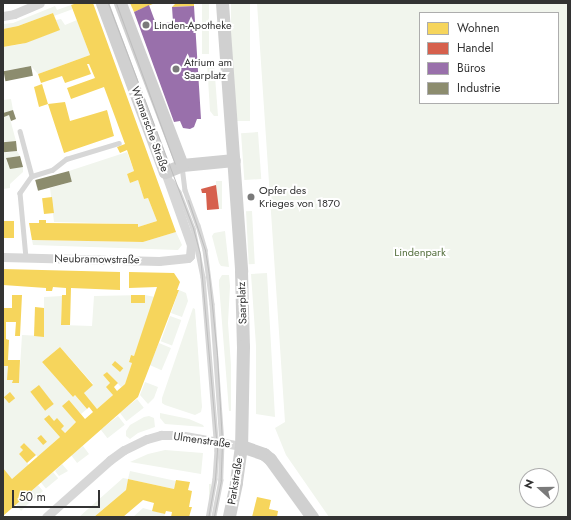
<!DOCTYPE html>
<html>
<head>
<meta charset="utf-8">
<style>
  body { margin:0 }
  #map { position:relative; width:571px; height:520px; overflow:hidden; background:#fff; font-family:Jost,sans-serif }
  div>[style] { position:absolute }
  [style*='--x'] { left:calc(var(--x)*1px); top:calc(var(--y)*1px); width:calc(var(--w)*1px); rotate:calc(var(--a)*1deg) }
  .green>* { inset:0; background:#f1f5ed; transform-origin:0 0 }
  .homes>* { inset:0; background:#f6d55c; transform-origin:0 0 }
  .shops>* { inset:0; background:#d6604d }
  .offices>* { inset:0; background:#9970ab }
  .industry>* { inset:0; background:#8c8c6e; transform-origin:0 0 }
  .lane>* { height:4.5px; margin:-2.25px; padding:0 2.25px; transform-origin:2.25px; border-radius:2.25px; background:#d7d7d7 }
  .street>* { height:9px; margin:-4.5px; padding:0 4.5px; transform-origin:4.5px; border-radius:4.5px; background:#d7d7d7 }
  .secondary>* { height:13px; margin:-6.5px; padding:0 6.5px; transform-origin:6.5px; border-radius:6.5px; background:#d0d0d0 }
  .tram>* { height:1px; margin:-0.5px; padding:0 0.5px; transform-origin:0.5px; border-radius:0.5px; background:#bebebe }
  .dots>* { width:11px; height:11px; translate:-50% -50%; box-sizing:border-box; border:2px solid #fff; border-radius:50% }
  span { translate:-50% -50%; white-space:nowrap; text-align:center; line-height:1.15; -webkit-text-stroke:4px #fff; paint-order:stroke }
  .poi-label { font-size:11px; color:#333 }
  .left { translate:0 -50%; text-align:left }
  .street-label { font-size:11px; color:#333 }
  .park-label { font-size:11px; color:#56703f }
  .frame { position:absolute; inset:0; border:4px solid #333; pointer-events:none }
  .legend { position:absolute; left:419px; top:12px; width:140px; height:92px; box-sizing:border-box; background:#fff; border:1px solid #adadad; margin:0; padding:5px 7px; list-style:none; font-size:12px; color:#333 }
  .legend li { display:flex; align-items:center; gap:8px; height:20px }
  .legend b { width:20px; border:1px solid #adadad }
  .north { position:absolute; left:519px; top:468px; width:40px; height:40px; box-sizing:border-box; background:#fff; border:1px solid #adadad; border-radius:50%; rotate:291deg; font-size:11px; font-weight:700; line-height:16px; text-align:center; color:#333 }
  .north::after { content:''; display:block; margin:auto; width:14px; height:18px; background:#7a7a7a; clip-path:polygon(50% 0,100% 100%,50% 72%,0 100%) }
  .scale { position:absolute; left:12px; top:490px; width:88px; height:18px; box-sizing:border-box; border:2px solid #333; border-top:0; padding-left:5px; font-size:12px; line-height:14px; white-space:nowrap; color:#333; -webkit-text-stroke:3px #fff; paint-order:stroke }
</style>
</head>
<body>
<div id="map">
  <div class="green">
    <div style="left:202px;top:3px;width:7px;height:51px"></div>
    <div style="left:231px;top:3px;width:19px;height:118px"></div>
    <div style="clip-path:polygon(evenodd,257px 3px,568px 3px,568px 517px,329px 517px,286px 455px,275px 428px,285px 422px,257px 3px,420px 13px,558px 13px,558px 103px,420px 103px,420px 13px,257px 3px,527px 476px,551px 476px,551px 500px,527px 500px,527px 476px)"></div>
    <div style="clip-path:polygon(71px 5px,73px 9px,54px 16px,53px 13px,18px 26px,3px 29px,3px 24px,13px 23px,55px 6px,57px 10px)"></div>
    <div style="clip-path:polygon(61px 19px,65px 25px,77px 20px,90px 55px,38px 74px,31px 66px,3px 71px,3px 47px,22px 44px,59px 30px,56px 20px)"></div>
    <div style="clip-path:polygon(207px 63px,214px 63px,218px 116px,214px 116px,210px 111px)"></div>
    <div style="clip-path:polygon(11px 99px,13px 110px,3px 113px,4px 117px,9px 115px,16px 141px,3px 142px,3px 100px)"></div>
    <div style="left:258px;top:132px;width:47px;height:17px;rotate:86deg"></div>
    <div style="clip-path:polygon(3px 145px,4px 153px,17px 151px,20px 156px,6px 158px,7px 163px,23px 167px,23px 172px,10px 184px,10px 188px,3px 189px)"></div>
    <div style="clip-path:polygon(127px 152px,134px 171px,127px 174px,130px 183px,138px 180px,144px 199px,148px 198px,157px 221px,138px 227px,138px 224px,54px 222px,50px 188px,71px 182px,69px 171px)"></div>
    <div style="left:216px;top:181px;width:6px;height:28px"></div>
    <div style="left:252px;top:211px;width:53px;height:6px;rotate:87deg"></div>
    <div style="clip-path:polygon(225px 231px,229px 267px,221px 266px,219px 263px,212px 236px,214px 233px)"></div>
    <div style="clip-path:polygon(176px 232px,182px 245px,178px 250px,33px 245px,32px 240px,143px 242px)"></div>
    <div style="clip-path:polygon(267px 273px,275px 417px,256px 414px,256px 346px,251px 274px)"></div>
    <div style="clip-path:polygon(222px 275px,229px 275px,230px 286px,228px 323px,231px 365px,231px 411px,229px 411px,219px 285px,219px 280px)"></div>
    <div style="clip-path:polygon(179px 290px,186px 293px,188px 301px,182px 317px,171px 313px)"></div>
    <div style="clip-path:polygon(145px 295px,155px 297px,134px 356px,131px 355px,129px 361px,132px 363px,125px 384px,121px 387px,107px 372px,103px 375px,110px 383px,113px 395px,97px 409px,84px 393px,93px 384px,60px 347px,42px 362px,73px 397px,75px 395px,87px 409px,81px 414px,69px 400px,76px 422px,38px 457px,24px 443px,20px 447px,23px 450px,19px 454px,29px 465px,12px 479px,3px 468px,3px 366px,8px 366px,8px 380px,13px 380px,13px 383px,19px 383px,22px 335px,44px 336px,44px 297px,62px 296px,61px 325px,92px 326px,94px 296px)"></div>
    <div style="clip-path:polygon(193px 308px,195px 309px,202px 407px,201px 412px,195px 415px,165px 405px,162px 403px,162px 398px)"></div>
    <div style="left:170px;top:316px;width:12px;height:27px;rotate:20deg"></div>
    <div style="left:159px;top:343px;width:13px;height:24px;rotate:23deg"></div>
    <div style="clip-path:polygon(145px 382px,158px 387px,154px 398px,148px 404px,140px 395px)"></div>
    <div style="left:137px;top:399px;width:11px;height:22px;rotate:52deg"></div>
    <div style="clip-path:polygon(160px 413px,189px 419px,203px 425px,204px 427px,165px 424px,160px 418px)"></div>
    <div style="left:118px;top:416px;width:11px;height:22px;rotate:52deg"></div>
    <div style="clip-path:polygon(149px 416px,154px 418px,155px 427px,138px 433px,130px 439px,126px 436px,126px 431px,130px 425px,144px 417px)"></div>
    <div style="left:83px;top:446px;width:10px;height:15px;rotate:53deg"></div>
    <div style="clip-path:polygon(165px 450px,203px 453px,201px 474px,130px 462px,148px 454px)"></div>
    <div style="clip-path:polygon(62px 464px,68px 471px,59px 476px,55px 471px)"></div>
    <div style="clip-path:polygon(130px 471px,176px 481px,174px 489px,128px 479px,126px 490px,94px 517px,79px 517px,123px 478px,128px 479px)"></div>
    <div style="left:53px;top:472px;width:8px;height:16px;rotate:50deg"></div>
    <div style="left:209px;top:484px;width:2px;height:33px"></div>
    <div style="clip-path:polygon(38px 485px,43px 491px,33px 500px,29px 493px)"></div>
    <div style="clip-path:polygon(26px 496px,30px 502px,21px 511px,16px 504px)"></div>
    <div style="clip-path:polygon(143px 508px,165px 514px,164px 517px,133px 517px)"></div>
  </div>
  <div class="homes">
    <div style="clip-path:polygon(77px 3px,93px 3px,176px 232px,143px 242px,32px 240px,29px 223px,39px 223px,39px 220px,46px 220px,46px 223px,138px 224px,138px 227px,157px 221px,148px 198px,144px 199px,138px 180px,130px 183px,127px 174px,134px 171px,127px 150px,120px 153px,117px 147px,125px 144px,104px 87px,71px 99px,67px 88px,95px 78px,89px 64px,87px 64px,91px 74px,65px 83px,62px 76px,41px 83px,38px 74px,90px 55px,71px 5px)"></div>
    <div style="clip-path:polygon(130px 3px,155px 3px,134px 12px)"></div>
    <div style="clip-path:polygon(176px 3px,194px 3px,194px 6px,172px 7px)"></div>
    <div style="clip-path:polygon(53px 13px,60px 30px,26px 43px,3px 47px,3px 29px,18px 26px)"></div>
    <div style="clip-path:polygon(42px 84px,48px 104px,39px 107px,34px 87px)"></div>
    <div style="clip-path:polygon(65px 102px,70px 121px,107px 110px,114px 136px,64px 153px,48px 104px)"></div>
    <div style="left:52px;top:197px;width:16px;height:10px;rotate:83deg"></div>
    <div style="left:3px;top:221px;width:11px;height:17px"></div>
    <div style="clip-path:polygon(3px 269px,120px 272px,120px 290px,71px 288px,70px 325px,61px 325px,62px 295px,66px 295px,66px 288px,53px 287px,52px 291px,46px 291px,46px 288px,3px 285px)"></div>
    <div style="clip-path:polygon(129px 272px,174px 273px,180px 282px,177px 290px,179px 290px,138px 397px,3px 516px,3px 468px,12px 479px,60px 437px,44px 419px,49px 415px,54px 421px,57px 418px,64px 426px,61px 429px,65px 433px,76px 422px,62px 406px,69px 400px,85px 419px,93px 412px,89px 407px,87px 409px,75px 395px,73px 397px,42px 362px,60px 347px,93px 385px,84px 393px,97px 409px,113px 395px,106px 387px,110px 383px,103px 375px,107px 372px,118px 383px,114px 387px,117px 391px,125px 384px,132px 363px,129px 362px,131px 355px,134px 356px,157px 287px,129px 288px)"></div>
    <div style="clip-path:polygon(12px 295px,22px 295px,20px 336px,15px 336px,16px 322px,6px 322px,6px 339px,9px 340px,8px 360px,20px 360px,19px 383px,12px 383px,13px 380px,7px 380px,8px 366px,3px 366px,3px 308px,12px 308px)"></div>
    <div style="left:131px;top:295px;width:14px;height:8px"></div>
    <div style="clip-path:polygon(35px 307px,44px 308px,44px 337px,34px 336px)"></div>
    <div style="left:115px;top:361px;width:11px;height:5px;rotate:41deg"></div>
    <div style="left:39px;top:385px;width:24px;height:11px;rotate:52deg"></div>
    <div style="left:10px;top:392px;width:8px;height:8px;rotate:50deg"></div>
    <div style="left:41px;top:435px;width:9px;height:5px;rotate:49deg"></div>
    <div style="clip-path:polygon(24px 443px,36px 455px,27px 463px,19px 454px,23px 450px,20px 447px)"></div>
    <div style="clip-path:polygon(128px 479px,174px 489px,176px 480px,190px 482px,188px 490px,192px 491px,189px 507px,192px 507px,189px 517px,171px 517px,172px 512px,166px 511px,165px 514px,152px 511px,154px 503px,143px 500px,123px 517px,94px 517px,126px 490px)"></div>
    <div style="clip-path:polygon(257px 497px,271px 500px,269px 509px,278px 511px,277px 517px,252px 517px)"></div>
  </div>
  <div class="shops">
    <div style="clip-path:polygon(216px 185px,219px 209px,207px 210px,206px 193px,202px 193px,201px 189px)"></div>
  </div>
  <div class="offices">
    <div style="clip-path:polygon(149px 5px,156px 24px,173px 22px,172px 7px,194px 6px,201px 119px,197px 119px,194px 127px,190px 129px,183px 128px,180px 121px,174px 122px,134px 12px)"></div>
  </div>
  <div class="industry">
    <div style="left:31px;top:66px;width:10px;height:28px;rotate:79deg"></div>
    <div style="clip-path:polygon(13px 110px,16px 119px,11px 121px,9px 115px,4px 117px,3px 113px)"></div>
    <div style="left:16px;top:141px;width:10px;height:13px;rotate:84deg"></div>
    <div style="clip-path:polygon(20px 156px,23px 167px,10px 169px,6px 158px)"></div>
    <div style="left:69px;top:171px;width:11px;height:35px;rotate:75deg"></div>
  </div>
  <div class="lane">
    <div style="--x:20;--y:131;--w:47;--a:75.1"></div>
    <div style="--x:32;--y:176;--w:21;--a:125"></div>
    <div style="--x:20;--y:193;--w:65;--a:84.7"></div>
    <div style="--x:182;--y:166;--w:24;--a:83"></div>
    <div style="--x:185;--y:190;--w:37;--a:70"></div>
    <div style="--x:198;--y:225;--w:26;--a:74"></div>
    <div style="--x:205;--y:250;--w:54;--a:82.6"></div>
    <div style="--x:212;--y:304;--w:138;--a:85.9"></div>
    <div style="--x:222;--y:442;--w:38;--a:92"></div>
    <div style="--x:221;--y:480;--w:38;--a:101"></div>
    <div style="--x:32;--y:176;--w:21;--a:-17"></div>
    <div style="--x:52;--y:170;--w:18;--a:-38"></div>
    <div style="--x:66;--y:159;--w:55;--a:-16.8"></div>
    <div style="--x:172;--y:181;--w:13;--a:58"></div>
    <div style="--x:179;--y:192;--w:39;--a:69"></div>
    <div style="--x:193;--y:228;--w:50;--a:78.5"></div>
    <div style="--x:203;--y:277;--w:174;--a:85.4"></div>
    <div style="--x:217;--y:450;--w:29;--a:94"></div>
    <div style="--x:215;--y:479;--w:39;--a:100"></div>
  </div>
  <div class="street">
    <div style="--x:3;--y:16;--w:11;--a:-10"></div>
    <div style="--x:14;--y:14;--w:28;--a:-23"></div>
    <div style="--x:3;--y:257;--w:156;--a:1.5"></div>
    <div style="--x:159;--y:261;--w:29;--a:-6"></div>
    <div style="--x:188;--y:258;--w:3;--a:-45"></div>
    <div style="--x:190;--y:256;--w:11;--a:-85"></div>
    <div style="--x:191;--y:245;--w:77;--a:-109.6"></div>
    <div style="--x:46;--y:517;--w:86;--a:-41.7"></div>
    <div style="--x:110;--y:460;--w:17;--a:-36"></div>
    <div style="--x:124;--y:450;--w:25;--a:-26"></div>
    <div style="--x:147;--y:439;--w:15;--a:-16"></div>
    <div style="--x:161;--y:435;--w:18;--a:0"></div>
    <div style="--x:179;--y:435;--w:63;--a:10.1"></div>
  </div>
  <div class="secondary">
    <div style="--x:102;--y:3;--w:180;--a:69.6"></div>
    <div style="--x:165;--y:172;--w:18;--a:-22"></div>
    <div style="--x:182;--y:165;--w:52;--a:-5.5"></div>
    <div style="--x:120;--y:3;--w:173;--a:69.1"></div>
    <div style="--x:222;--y:3;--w:269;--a:85.9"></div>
    <div style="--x:241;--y:271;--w:75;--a:88.5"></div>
    <div style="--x:243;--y:346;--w:100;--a:91.1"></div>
    <div style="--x:241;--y:446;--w:37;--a:98"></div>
    <div style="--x:236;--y:483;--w:35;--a:102"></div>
    <div style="--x:241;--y:446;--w:24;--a:19"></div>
    <div style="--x:264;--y:454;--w:8;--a:40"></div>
    <div style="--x:270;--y:459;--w:72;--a:54.1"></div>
  </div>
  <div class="tram">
    <div style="--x:108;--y:3;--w:241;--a:69.3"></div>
    <div style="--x:193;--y:228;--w:28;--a:75"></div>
    <div style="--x:200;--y:255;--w:196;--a:85"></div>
    <div style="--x:217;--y:450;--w:29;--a:94"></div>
    <div style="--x:215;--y:479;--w:39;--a:100"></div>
    <div style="--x:116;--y:3;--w:171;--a:69.9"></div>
    <div style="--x:188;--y:200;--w:53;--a:71.2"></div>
    <div style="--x:205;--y:250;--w:26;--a:81"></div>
    <div style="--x:209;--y:276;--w:79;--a:84.2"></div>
    <div style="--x:217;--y:355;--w:87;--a:86.7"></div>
    <div style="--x:222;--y:442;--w:38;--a:92"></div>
    <div style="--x:221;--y:480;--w:38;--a:101"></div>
  </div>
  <div class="dots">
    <div style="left:146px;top:25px;background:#7a7a7a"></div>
    <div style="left:176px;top:69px;background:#7a7a7a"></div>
    <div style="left:251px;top:197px;background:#7a7a7a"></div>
  </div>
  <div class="poi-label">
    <span class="left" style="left:154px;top:25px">Linden-Apotheke</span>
    <span class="left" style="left:184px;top:69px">Atrium am<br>Saarplatz</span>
    <span class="left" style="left:259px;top:197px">Opfer des<br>Krieges von 1870</span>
  </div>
  <div class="street-label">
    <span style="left:150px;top:129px;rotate:70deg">Wismarsche Straße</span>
    <span style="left:97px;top:259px;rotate:1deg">Neubramowstraße</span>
    <span style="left:242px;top:303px;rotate:-92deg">Saarplatz</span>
    <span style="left:202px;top:440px;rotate:8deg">Ulmenstraße</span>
    <span style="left:235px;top:481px;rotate:-81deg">Parkstraße</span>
  </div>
  <div class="park-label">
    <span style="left:420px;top:252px">Lindenpark</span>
  </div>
  <div class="frame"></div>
  <ul class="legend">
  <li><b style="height:11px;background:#f6d55c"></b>Wohnen</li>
  <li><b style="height:11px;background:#d6604d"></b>Handel</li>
  <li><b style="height:11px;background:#9970ab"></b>Büros</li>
  <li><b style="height:11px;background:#8c8c6e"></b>Industrie</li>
  </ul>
  <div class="north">N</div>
  <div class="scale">50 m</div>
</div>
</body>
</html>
